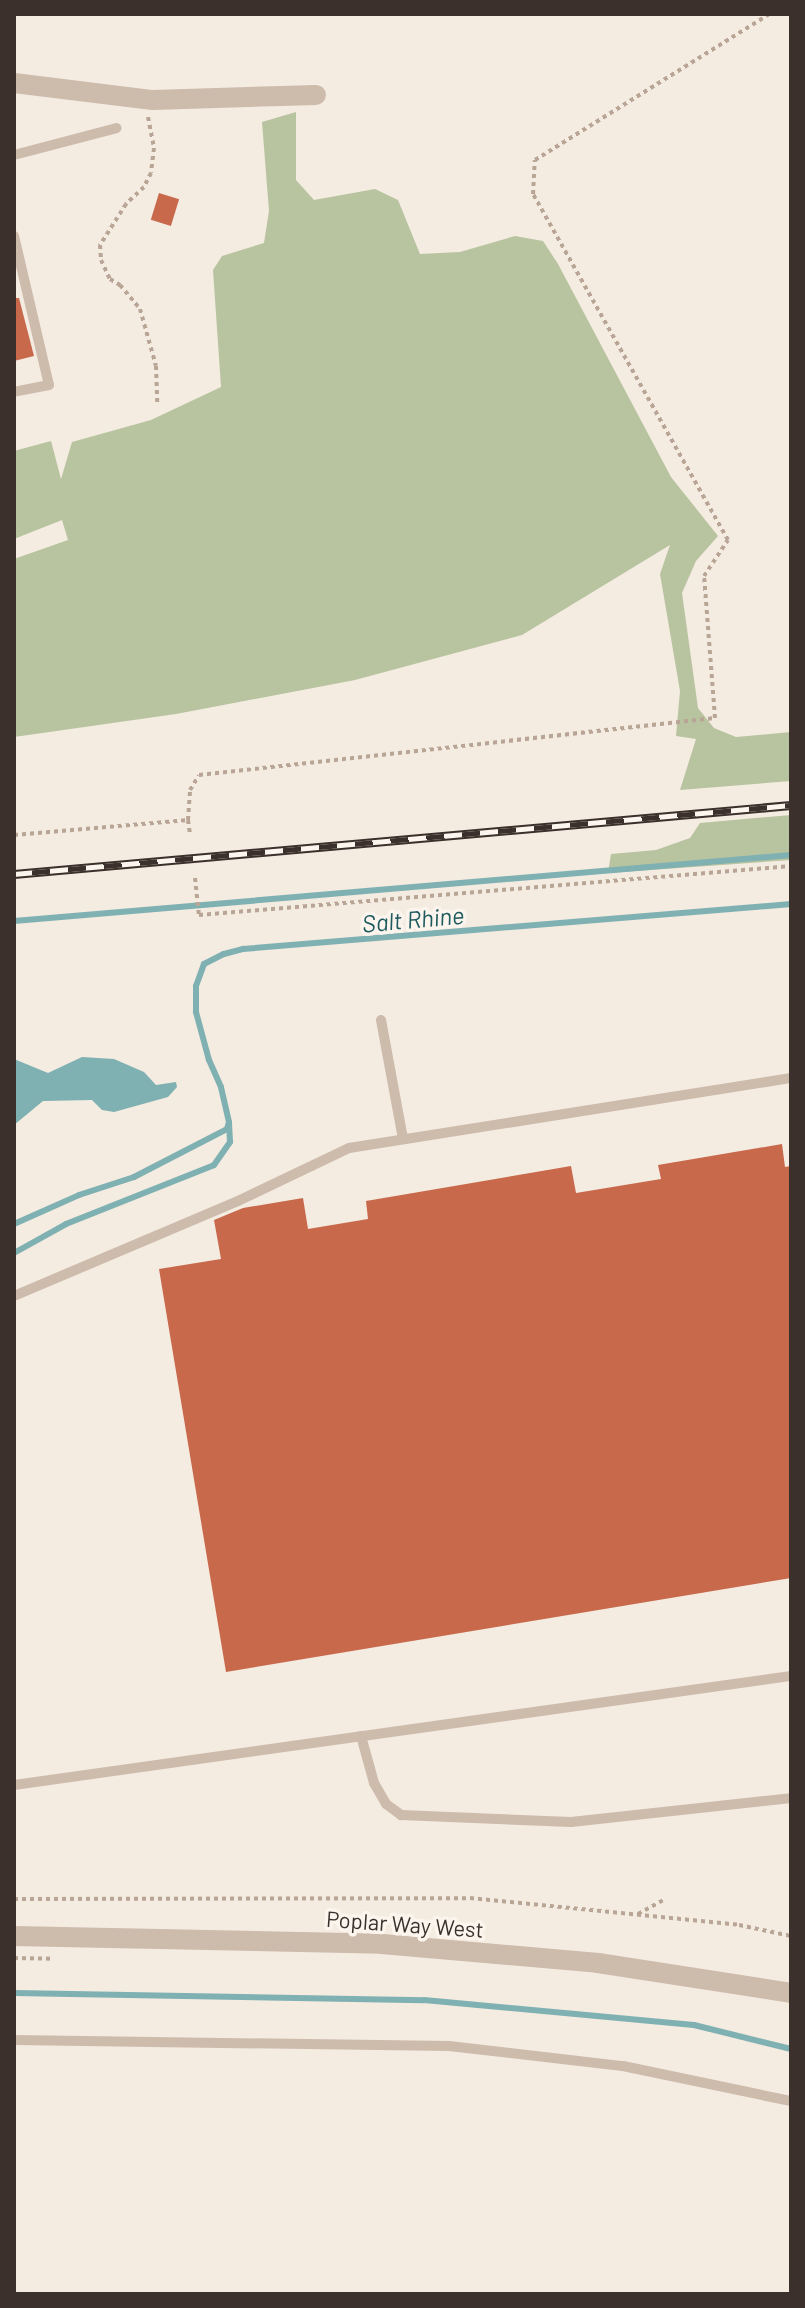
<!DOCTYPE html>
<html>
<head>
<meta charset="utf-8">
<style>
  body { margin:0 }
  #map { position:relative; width:805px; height:2308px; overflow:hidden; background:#f4ebe1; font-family:Barlow,sans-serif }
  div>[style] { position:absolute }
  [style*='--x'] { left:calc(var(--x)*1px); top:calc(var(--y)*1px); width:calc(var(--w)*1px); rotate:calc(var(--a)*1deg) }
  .green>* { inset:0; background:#b8c4a0 }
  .water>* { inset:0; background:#7fb0b2 }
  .stream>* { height:6px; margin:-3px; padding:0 3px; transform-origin:3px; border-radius:3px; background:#7fb0b2 }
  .building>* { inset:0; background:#c8694b; transform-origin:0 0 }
  .path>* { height:4px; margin-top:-2px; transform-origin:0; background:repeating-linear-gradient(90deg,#b9a596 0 4px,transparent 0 8px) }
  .service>* { height:10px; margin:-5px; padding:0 5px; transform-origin:5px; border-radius:5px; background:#cdbbac }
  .minor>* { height:20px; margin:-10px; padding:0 10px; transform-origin:10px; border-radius:10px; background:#cdbbac }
  .rail>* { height:9px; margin-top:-4.5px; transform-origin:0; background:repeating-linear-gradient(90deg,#fbf5ee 0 18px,#3b302b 0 36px); box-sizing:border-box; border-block:2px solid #3b302b }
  span { translate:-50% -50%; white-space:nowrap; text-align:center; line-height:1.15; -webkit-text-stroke:7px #fbf5ee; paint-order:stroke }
  .street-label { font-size:22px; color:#3b302b }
  .water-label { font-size:24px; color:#1f5a5e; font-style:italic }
  .frame { position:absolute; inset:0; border:16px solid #3b302b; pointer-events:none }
</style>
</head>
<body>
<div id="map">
  <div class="green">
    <div style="clip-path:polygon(296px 112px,296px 180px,314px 200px,375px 189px,398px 200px,420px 254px,460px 252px,515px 236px,543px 241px,558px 264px,671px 477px,718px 536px,696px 561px,682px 593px,698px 708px,714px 728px,736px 737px,791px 732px,791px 781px,680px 790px,696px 739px,676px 736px,680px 691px,660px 574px,670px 545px,522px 635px,355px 680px,176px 714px,14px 737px,14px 559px,68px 540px,62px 520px,14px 539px,14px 451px,51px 441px,61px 479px,72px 442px,151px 420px,221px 387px,213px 270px,222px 256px,264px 243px,269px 211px,262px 122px)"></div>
    <div style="clip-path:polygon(791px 815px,791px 860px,608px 873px,611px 854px,656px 850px,690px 838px,700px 823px)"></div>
  </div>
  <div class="water">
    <div style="clip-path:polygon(82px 1057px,114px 1059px,144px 1072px,156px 1085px,176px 1082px,177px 1087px,168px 1097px,114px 1112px,102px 1110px,92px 1100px,43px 1101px,14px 1125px,14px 1059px,48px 1073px)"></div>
  </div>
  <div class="stream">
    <div style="--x:14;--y:921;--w:780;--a:-4.86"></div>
    <div style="--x:14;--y:1224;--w:71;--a:-24"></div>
    <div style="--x:79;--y:1195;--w:58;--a:-18.1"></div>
    <div style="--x:134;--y:1177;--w:105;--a:-27.3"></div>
    <div style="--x:227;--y:1129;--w:7;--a:-74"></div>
    <div style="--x:229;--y:1122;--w:36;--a:-103"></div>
    <div style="--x:221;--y:1087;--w:30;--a:-114"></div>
    <div style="--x:209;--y:1060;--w:50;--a:-105.2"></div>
    <div style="--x:196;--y:1012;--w:26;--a:-90"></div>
    <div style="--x:196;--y:986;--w:23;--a:-70"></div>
    <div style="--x:204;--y:964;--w:22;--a:-27"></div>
    <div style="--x:224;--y:954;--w:20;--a:-15"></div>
    <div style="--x:243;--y:949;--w:550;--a:-4.69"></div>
    <div style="--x:14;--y:1253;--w:60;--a:-29.1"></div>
    <div style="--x:66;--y:1224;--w:159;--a:-21.7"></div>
    <div style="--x:214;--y:1165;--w:28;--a:-55"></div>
    <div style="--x:230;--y:1142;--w:18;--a:-93"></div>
    <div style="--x:14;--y:1993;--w:410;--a:1"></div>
    <div style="--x:424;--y:2000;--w:271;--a:5.3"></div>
    <div style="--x:694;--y:2025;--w:100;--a:13.9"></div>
  </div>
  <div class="building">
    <div style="left:159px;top:193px;width:21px;height:28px;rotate:17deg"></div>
    <div style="clip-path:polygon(14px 298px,19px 298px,34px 356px,14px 361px)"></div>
    <div style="clip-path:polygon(782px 1144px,785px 1167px,791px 1166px,791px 1578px,226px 1672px,159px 1269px,221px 1259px,214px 1220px,243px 1208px,303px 1198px,308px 1229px,368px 1219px,366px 1201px,571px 1166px,576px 1193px,661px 1179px,658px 1165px)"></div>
  </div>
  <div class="path">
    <div style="--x:148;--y:117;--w:32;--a:79"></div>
    <div style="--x:154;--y:148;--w:25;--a:97"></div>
    <div style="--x:151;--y:173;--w:16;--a:117"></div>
    <div style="--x:144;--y:187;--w:25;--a:137"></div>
    <div style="--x:126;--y:204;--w:49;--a:122.4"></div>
    <div style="--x:100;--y:245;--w:15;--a:86"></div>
    <div style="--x:101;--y:260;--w:21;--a:65"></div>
    <div style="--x:110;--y:279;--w:12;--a:31"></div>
    <div style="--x:120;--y:285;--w:31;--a:50"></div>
    <div style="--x:140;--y:309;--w:59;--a:74.3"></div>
    <div style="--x:156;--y:366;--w:37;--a:88"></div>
    <div style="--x:188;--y:820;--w:30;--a:-86"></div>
    <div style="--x:190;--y:790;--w:17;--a:-59"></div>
    <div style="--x:199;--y:775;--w:519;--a:-6.3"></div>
    <div style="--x:715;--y:718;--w:142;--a:-94.4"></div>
    <div style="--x:704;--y:576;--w:43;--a:-56.3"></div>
    <div style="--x:728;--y:540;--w:397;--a:-119.4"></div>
    <div style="--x:533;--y:194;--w:34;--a:-87"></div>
    <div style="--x:535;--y:160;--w:277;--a:-31.9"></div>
    <div style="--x:14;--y:835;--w:175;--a:-4.9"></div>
    <div style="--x:188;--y:820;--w:14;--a:82"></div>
    <div style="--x:195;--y:878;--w:37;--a:84"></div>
    <div style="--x:199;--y:915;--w:594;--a:-4.73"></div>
    <div style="--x:14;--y:1899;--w:456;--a:-0.1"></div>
    <div style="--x:470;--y:1898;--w:270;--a:5.7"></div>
    <div style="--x:739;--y:1925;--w:53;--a:11.9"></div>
    <div style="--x:638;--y:1914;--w:29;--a:-29"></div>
    <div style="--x:14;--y:1958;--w:39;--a:1"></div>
  </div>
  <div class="service">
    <div style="--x:14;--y:155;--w:106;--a:-14.7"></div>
    <div style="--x:14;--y:236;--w:153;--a:76.8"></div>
    <div style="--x:49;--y:385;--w:36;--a:169"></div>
    <div style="--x:381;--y:1020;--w:121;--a:79.5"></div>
    <div style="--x:14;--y:1296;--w:243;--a:-23"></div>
    <div style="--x:238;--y:1201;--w:123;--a:-25.5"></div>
    <div style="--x:349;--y:1148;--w:448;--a:-9"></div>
    <div style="--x:361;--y:1736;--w:49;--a:74.5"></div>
    <div style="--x:374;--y:1783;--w:24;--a:60"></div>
    <div style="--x:386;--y:1804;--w:19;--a:36"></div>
    <div style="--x:401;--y:1815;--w:170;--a:2.4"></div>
    <div style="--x:571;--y:1822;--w:221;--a:-6.2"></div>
    <div style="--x:14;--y:1785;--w:785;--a:-7.99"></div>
    <div style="--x:14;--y:2040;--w:435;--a:0.8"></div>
    <div style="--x:449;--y:2046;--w:175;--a:6.6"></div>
    <div style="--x:623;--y:2066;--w:172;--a:11.8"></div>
  </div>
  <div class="minor">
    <div style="--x:14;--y:83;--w:140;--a:7"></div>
    <div style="--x:153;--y:100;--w:163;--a:-1.8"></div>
    <div style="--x:14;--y:1936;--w:368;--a:1.2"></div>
    <div style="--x:382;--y:1944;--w:217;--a:5"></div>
    <div style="--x:598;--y:1963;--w:195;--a:8.8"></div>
  </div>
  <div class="rail">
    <div style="--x:14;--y:874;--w:780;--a:-5.07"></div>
  </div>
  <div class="street-label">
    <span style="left:405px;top:1924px;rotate:4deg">Poplar Way West</span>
  </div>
  <div class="water-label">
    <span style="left:413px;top:919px;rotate:-5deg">Salt Rhine</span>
  </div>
  <div class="frame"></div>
</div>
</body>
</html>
